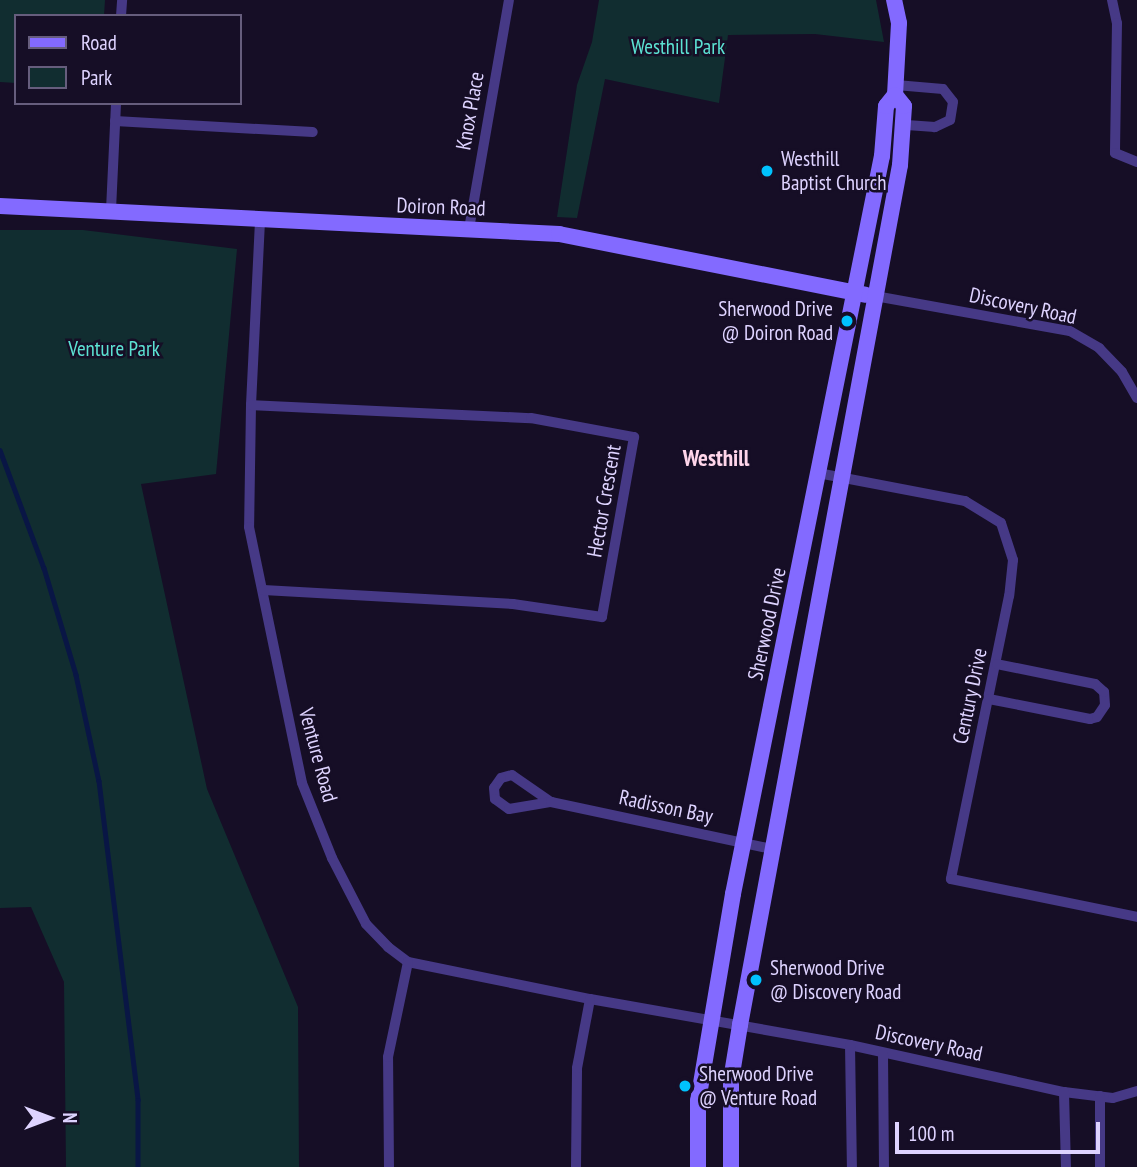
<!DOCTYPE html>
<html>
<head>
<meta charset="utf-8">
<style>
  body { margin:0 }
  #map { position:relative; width:1137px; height:1167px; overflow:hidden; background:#160e26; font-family:"PT Sans Narrow",sans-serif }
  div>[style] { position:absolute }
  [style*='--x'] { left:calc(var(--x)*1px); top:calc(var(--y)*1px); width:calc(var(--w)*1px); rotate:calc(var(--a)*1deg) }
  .green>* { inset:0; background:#112d30 }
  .stream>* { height:4.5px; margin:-2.25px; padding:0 2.25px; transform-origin:2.25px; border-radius:2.25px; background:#091645 }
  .street>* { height:10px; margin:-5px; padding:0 5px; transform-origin:5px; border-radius:5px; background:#463986 }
  .secondary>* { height:16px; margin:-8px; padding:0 8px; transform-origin:8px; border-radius:8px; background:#836aff }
  .dots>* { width:19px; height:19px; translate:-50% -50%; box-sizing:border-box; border:4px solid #160e26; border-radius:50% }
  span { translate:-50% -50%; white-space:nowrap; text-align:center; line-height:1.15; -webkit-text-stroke:5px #160e26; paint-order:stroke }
  .park-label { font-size:21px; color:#5ce2d3 }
  .street-label { font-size:21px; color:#ded3ff }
  .poi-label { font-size:21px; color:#ded3ff }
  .left { translate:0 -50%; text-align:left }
  .right { translate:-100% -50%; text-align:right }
  .neighbourhood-label { font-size:23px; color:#ffd5ea; font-weight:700 }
  .legend { position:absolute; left:14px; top:14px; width:228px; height:91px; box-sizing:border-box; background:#160e26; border:2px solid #665d7d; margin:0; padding:9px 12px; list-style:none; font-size:21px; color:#ded3ff }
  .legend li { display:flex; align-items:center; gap:14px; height:35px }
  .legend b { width:35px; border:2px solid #665d7d }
  .north { position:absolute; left:14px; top:1083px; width:70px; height:70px; -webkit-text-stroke:5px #160e26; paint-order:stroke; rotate:90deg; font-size:19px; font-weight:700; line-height:28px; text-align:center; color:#ded3ff }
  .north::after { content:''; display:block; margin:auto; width:24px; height:32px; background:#ded3ff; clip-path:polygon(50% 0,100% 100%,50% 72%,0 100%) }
  .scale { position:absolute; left:895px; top:1122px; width:205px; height:32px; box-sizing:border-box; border:4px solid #ded3ff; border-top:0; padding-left:9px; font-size:21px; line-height:24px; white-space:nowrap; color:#ded3ff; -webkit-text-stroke:5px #160e26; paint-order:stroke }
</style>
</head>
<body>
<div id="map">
  <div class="green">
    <div style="clip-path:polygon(0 0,105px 0,104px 16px,16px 16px,16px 83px,0 82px)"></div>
    <div style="clip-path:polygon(599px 0,876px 0,884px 42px,815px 34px,728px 35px,719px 103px,605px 79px,577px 218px,557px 217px,577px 85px,592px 42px)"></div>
    <div style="clip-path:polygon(0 230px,83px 230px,237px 249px,216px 474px,141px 484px,207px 789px,298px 1007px,299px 1167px,66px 1167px,64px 982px,31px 907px,0 908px)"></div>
  </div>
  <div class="stream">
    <div style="--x:0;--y:450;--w:126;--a:69.6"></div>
    <div style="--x:44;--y:568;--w:112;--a:73.3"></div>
    <div style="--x:76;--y:675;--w:108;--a:77.8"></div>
    <div style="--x:99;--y:781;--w:321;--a:83"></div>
    <div style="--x:138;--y:1100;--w:67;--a:90"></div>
  </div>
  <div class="street">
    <div style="--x:1112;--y:0;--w:24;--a:78"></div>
    <div style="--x:1117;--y:23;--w:130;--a:90.9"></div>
    <div style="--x:1115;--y:153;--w:24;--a:22"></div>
    <div style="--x:121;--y:16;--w:16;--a:-86"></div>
    <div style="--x:896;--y:85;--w:47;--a:4.9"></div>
    <div style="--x:943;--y:89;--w:16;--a:52"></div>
    <div style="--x:953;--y:102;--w:18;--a:99"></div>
    <div style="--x:950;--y:120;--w:17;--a:155"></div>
    <div style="--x:935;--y:127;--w:32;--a:-176"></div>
    <div style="--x:115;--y:121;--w:198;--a:3.2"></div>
    <div style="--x:111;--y:210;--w:107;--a:-87.3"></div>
    <div style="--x:260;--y:221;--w:184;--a:92.8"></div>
    <div style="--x:251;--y:405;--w:122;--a:90.9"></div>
    <div style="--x:249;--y:527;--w:261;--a:78.3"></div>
    <div style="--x:302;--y:783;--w:81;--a:68.2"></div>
    <div style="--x:332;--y:858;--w:74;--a:62.7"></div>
    <div style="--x:366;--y:924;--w:32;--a:46"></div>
    <div style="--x:388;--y:947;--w:25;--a:37"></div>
    <div style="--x:408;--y:962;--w:186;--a:11.5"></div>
    <div style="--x:590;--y:999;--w:264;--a:10"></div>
    <div style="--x:850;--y:1045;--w:219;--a:12.4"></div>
    <div style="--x:1064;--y:1092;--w:49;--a:7"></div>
    <div style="--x:1113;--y:1098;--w:25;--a:-16"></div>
    <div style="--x:469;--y:229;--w:232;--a:-80.1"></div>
    <div style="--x:875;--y:296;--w:198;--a:10.2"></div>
    <div style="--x:1070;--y:331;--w:34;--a:30"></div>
    <div style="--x:1099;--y:348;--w:33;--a:46"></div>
    <div style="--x:1122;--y:372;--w:30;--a:60"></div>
    <div style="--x:251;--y:405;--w:280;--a:2.7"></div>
    <div style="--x:531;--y:418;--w:105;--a:10.5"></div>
    <div style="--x:634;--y:437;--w:183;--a:100.1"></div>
    <div style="--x:602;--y:617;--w:90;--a:-171.7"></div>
    <div style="--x:513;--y:604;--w:250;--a:-176.8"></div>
    <div style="--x:818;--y:473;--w:150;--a:10.8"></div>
    <div style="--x:965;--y:501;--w:42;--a:31.4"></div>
    <div style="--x:1001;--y:523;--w:39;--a:72"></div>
    <div style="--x:1013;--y:560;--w:36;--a:96"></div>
    <div style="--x:1009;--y:596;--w:289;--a:101.6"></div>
    <div style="--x:951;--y:879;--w:190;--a:11.5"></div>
    <div style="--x:989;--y:699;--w:103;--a:11.2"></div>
    <div style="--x:1090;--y:719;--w:7;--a:-16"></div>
    <div style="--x:1097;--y:717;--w:14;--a:-56"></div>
    <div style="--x:1105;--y:705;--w:13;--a:-94"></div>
    <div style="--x:1104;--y:692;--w:12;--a:-138"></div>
    <div style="--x:1095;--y:684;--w:100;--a:-168.5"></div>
    <div style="--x:551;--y:802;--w:47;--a:-145.3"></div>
    <div style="--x:512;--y:775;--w:11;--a:165"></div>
    <div style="--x:501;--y:778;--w:12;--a:125"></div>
    <div style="--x:494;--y:788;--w:11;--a:85"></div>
    <div style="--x:495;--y:799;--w:17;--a:36"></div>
    <div style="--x:509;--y:809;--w:43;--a:-9.5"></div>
    <div style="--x:551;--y:802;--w:226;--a:12"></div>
    <div style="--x:850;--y:1045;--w:122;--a:89.1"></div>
    <div style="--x:883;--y:1054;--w:113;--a:89.5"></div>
    <div style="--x:1064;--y:1092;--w:75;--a:88.5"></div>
    <div style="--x:1100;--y:1096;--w:71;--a:90"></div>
    <div style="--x:389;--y:1167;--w:110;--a:-90.5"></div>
    <div style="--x:388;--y:1057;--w:97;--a:-78.1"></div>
    <div style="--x:576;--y:1167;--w:99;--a:-89.4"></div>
    <div style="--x:577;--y:1068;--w:70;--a:-79.3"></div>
  </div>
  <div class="secondary">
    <div style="--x:0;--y:206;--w:560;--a:2.87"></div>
    <div style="--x:559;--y:234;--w:313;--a:11.2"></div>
    <div style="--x:698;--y:1167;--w:66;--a:-90"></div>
    <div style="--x:698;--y:1101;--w:210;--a:-80.4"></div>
    <div style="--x:733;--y:894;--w:753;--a:-78.59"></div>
    <div style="--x:882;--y:156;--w:50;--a:-85.4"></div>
    <div style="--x:886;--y:106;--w:14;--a:-51"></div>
    <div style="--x:895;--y:95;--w:72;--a:-86.8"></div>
    <div style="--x:899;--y:23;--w:24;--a:-102"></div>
    <div style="--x:731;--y:1167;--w:87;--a:-90"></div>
    <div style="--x:731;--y:1080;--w:56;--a:-80.7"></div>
    <div style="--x:740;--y:1025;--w:875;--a:-79.46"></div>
    <div style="--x:900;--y:165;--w:59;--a:-86.1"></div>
    <div style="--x:904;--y:106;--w:14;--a:-129"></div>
  </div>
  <div class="dots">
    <div style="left:767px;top:171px;background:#00c2fe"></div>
    <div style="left:847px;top:321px;background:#00c2fe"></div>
    <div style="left:756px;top:980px;background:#00c2fe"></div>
    <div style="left:685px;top:1086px;background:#00c2fe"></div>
  </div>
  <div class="park-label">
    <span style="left:678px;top:47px">Westhill Park</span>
    <span style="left:114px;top:349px">Venture Park</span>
  </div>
  <div class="street-label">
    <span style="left:470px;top:111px;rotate:-80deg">Knox Place</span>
    <span style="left:441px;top:207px;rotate:2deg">Doiron Road</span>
    <span style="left:1023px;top:306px;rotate:12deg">Discovery Road</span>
    <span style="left:604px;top:501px;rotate:-80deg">Hector Crescent</span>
    <span style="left:767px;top:624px;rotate:-78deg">Sherwood Drive</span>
    <span style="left:970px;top:696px;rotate:-78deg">Century Drive</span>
    <span style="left:318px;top:755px;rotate:75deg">Venture Road</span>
    <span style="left:666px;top:807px;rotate:12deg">Radisson Bay</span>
    <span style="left:929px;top:1043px;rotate:12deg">Discovery Road</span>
  </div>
  <div class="poi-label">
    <span class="left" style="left:781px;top:171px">Westhill<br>Baptist Church</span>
    <span class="right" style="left:833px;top:321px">Sherwood Drive<br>@ Doiron Road</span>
    <span class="left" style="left:770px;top:980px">Sherwood Drive<br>@ Discovery Road</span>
    <span class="left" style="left:699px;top:1086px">Sherwood Drive<br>@ Venture Road</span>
  </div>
  <div class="neighbourhood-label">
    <span style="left:716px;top:458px">Westhill</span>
  </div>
  <ul class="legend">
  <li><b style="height:9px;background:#836aff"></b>Road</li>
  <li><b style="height:19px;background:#112d30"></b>Park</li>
  </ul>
  <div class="north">N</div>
  <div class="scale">100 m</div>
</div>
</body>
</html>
